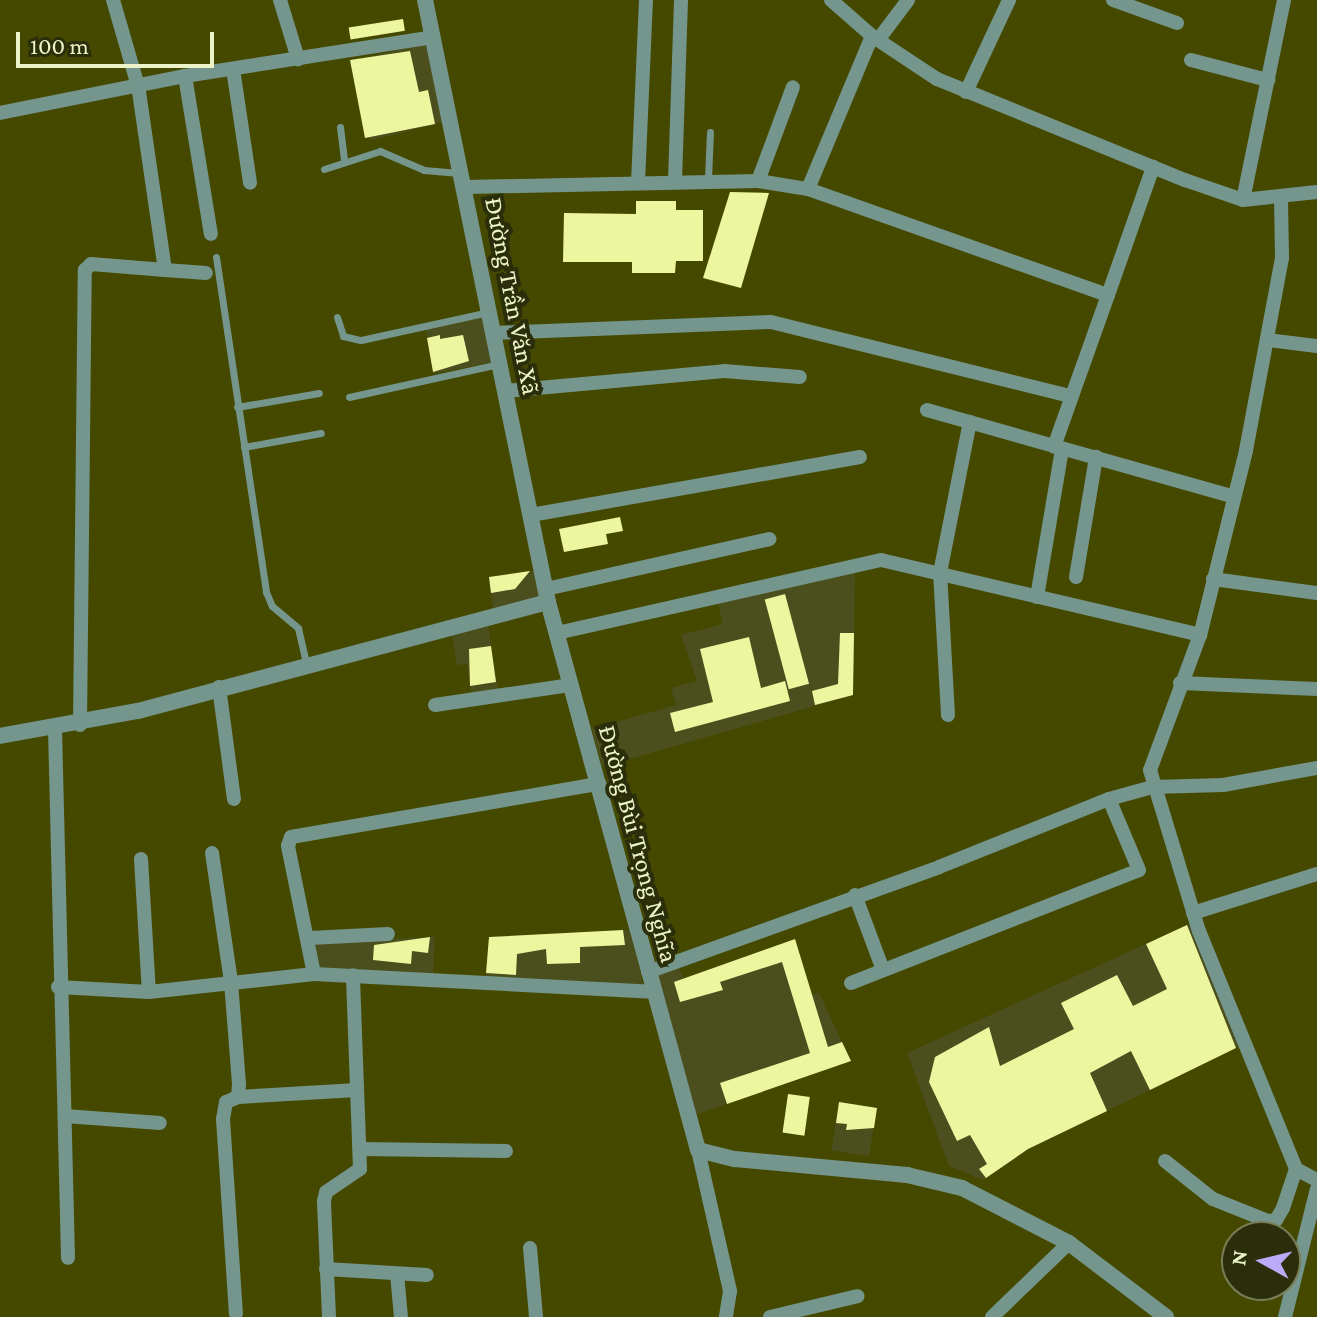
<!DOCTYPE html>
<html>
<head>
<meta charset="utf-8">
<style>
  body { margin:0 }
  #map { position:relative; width:1317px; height:1317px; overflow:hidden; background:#454900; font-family:"Crimson Pro",serif }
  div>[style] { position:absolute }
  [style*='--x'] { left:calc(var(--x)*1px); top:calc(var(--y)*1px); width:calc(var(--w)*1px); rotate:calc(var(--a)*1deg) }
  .built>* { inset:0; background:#4b4f1e; transform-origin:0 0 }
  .building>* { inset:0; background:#ecf69f; transform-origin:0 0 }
  .service>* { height:7px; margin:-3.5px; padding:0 3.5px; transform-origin:3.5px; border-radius:3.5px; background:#74968c }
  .minor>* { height:14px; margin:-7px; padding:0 7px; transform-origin:7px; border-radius:7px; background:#74968c }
  .tertiary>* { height:16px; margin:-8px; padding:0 8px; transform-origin:8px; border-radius:8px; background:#74968c }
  span { translate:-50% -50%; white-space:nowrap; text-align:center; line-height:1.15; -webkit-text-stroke:8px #2b2e0a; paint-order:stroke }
  .street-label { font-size:26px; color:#edf3c9 }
  .north { position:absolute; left:1221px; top:1221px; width:80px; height:80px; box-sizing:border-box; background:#2b2e0a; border:2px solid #797d56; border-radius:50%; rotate:278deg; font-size:22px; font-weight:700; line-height:32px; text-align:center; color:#edf3c9 }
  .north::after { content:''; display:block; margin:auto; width:28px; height:36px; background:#bbaaf6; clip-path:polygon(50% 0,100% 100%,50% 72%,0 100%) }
  .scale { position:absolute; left:16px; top:32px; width:198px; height:36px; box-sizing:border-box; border:4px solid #edf3c9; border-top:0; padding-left:10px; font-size:24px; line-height:28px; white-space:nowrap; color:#edf3c9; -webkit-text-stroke:6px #2b2e0a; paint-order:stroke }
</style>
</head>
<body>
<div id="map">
  <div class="built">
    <div style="left:426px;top:43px;width:81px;height:78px;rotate:76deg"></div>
    <div style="left:484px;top:316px;width:47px;height:60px;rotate:79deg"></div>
    <div style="clip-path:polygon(855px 569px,853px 695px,602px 767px,592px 729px,676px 705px,671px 688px,697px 681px,681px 635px,723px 624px,718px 603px)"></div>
    <div style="clip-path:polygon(535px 571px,540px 597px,493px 609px,489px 577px)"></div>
    <div style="clip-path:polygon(488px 626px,498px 691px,472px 695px,467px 664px,457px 665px,452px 635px)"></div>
    <div style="clip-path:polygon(1192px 923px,1242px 1045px,1029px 1149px,983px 1180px,949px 1166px,907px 1053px)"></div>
    <div style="clip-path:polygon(629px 930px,644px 987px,486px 978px,489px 937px)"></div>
    <div style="clip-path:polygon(435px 937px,433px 975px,318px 970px,315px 942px)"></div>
    <div style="clip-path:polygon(795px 939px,812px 995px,819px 993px,851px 1061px,694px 1115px,657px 974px,678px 965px,683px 978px)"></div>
    <div style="left:839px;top:1102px;width:38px;height:49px;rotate:9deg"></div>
  </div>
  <div class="building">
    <div style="left:403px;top:19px;width:12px;height:55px;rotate:81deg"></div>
    <div style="clip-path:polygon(410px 51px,419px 92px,428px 90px,435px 124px,365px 138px,350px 60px)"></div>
    <div style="clip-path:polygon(730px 192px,769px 193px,741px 288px,703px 278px)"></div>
    <div style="clip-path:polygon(636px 201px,676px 201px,676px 210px,703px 210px,703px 261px,676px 261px,675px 273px,632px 273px,632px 262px,563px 262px,564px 213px,636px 214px)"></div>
    <div style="clip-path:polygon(440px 335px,440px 339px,463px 335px,469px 361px,433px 372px,427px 338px)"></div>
    <div style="clip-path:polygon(620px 517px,623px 531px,606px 534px,608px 544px,564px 552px,559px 529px)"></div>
    <div style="clip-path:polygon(530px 571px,515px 589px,491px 593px,489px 577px)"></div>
    <div style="left:785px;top:594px;width:93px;height:21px;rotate:75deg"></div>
    <div style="clip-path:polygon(840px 633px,854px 633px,853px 695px,815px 705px,812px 691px,838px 684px)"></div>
    <div style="clip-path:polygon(749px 637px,761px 688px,785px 681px,790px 701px,675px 732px,670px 713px,713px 702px,700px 649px)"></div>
    <div style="clip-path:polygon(491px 646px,496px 682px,470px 686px,469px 649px)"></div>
    <div style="clip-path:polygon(1187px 925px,1236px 1048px,1150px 1090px,1131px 1051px,1090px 1073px,1107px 1111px,1028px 1149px,986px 1178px,979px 1169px,987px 1164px,970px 1135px,957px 1141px,929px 1082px,935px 1057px,989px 1027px,1000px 1066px,1074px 1029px,1061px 1003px,1117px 975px,1133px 1006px,1167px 989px,1146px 944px)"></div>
    <div style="clip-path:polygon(623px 930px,625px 945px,580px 947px,580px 963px,547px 964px,546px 949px,517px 954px,516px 975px,486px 973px,489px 937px)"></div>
    <div style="clip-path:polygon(430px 937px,428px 953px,412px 951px,411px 964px,373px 960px,374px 945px)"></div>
    <div style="clip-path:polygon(795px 939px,828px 1047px,842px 1042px,851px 1061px,727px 1104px,720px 1083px,810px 1053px,782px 962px,720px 982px,723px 990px,680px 1002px,674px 982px)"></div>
    <div style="left:788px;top:1094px;width:22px;height:39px;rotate:8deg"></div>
    <div style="clip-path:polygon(839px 1102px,877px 1108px,874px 1128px,846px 1130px,847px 1124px,836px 1123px)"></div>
  </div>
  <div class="service">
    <div style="--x:340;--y:127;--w:35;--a:83"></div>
    <div style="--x:324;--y:169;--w:59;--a:-17.8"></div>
    <div style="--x:380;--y:151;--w:48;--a:23.4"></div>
    <div style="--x:424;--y:170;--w:38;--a:5"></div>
    <div style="--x:708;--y:179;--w:47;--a:-87.6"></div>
    <div style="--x:216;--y:257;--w:339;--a:81.5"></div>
    <div style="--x:266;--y:592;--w:15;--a:67"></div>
    <div style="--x:272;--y:606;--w:34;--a:40"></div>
    <div style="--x:298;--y:628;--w:39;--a:77"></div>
    <div style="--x:337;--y:317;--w:20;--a:72"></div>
    <div style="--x:343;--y:336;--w:18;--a:13"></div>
    <div style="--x:361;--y:340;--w:130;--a:-12.4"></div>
    <div style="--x:349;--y:397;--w:154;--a:-12.4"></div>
    <div style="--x:237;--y:407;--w:83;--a:-9.7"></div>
    <div style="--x:244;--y:447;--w:78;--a:-10.3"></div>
  </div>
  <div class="minor">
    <div style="--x:280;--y:0;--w:62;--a:73"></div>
    <div style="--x:831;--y:0;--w:55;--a:41.3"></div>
    <div style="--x:872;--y:36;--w:78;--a:33.5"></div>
    <div style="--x:937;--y:79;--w:268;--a:22.2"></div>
    <div style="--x:1185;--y:180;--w:61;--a:19"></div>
    <div style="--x:1243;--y:200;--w:74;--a:-6.2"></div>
    <div style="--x:1113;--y:0;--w:68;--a:19.8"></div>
    <div style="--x:878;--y:40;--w:50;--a:-53.1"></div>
    <div style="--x:1191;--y:60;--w:80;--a:14.6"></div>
    <div style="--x:233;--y:69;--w:115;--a:81.5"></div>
    <div style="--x:185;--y:76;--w:160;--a:80.7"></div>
    <div style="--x:966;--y:92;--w:102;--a:-64.9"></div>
    <div style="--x:0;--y:113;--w:189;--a:-11.3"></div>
    <div style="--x:185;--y:76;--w:251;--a:-8.9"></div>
    <div style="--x:675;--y:181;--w:181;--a:-88.1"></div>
    <div style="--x:758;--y:181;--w:100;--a:-69.6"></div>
    <div style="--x:638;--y:183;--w:183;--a:-87.5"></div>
    <div style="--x:467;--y:187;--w:291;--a:-1.2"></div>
    <div style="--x:758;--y:181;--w:51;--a:9.1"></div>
    <div style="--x:808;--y:189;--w:318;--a:19.5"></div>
    <div style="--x:1108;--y:295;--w:161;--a:109.6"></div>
    <div style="--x:808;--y:189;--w:166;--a:-67.3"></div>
    <div style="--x:1281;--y:199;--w:59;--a:89"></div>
    <div style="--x:1282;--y:258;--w:196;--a:100.6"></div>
    <div style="--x:1246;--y:451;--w:190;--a:104"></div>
    <div style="--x:1200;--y:635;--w:144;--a:110.3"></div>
    <div style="--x:1150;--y:770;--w:168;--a:73.1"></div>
    <div style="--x:1199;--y:931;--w:257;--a:67.8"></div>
    <div style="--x:1296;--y:1169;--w:24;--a:28"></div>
    <div style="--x:1243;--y:200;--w:204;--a:-78.4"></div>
    <div style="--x:165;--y:270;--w:41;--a:4.2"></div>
    <div style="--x:1108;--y:295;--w:136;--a:-70.6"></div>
    <div style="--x:494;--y:333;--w:277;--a:-2.3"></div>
    <div style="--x:771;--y:322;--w:309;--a:13.9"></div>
    <div style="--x:1268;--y:340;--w:49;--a:7"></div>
    <div style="--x:506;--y:391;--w:219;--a:-5.2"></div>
    <div style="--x:724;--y:371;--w:76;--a:4.5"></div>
    <div style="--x:927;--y:410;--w:319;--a:15.8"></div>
    <div style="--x:531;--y:515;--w:334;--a:-10"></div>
    <div style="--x:1076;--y:577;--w:122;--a:-80.5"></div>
    <div style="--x:1213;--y:579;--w:105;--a:7.7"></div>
    <div style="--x:546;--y:589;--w:229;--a:-12.6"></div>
    <div style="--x:1037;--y:597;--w:150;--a:-80.4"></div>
    <div style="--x:557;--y:633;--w:332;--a:-12.7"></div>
    <div style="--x:881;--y:560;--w:328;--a:13.2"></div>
    <div style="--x:1180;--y:683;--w:137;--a:2.5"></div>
    <div style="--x:219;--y:687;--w:113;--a:82.4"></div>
    <div style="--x:435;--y:705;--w:136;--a:-8.4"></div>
    <div style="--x:948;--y:715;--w:142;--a:-93.2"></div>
    <div style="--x:940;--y:573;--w:154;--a:-78.8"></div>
    <div style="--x:80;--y:725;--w:455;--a:-89.4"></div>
    <div style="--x:85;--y:270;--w:8;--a:-45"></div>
    <div style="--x:91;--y:264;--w:74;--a:4.6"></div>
    <div style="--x:165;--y:270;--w:186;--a:-98.3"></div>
    <div style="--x:138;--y:86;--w:90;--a:-106.2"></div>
    <div style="--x:55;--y:729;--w:529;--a:88.59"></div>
    <div style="--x:212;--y:853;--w:130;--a:81.6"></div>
    <div style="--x:231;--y:982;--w:102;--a:85.5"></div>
    <div style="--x:239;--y:1084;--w:13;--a:94"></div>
    <div style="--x:238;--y:1097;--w:13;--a:157"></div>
    <div style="--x:226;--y:1102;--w:17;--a:100"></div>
    <div style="--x:223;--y:1119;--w:195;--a:86.2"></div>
    <div style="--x:141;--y:859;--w:133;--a:86.6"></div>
    <div style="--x:855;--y:895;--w:80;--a:69.5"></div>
    <div style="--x:1193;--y:913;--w:130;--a:-17.5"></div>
    <div style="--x:310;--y:938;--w:78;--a:-2.9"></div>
    <div style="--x:648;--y:972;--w:309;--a:-19.8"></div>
    <div style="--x:939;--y:867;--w:183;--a:-21.8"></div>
    <div style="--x:1109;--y:799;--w:46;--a:-15.3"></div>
    <div style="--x:1153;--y:787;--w:70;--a:-1.6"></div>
    <div style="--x:1223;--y:785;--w:96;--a:-10.3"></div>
    <div style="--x:314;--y:974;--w:131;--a:-101.5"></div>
    <div style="--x:288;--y:846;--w:9;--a:-72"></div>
    <div style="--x:291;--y:837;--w:313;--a:-9.8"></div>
    <div style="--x:851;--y:983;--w:309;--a:-21.4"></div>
    <div style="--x:1139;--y:870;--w:77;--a:-112.9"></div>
    <div style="--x:58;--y:987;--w:91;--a:3.1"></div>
    <div style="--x:149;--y:992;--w:166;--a:-6.2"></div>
    <div style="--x:314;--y:974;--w:338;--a:3"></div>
    <div style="--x:238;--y:1097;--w:119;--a:-3.4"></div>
    <div style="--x:65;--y:1116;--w:95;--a:4.2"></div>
    <div style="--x:360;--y:1149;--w:146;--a:0.8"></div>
    <div style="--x:698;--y:1150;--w:145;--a:77.2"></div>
    <div style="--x:730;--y:1291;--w:26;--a:99"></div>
    <div style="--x:1165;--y:1161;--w:61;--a:38.4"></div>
    <div style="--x:1213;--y:1199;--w:59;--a:21.8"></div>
    <div style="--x:1268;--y:1221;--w:8;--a:-7"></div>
    <div style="--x:1276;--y:1220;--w:14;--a:-60"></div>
    <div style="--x:1283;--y:1208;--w:41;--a:-71.6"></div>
    <div style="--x:530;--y:1248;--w:69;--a:85"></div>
    <div style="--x:326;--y:1269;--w:101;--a:3.4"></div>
    <div style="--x:397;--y:1274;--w:43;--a:84.7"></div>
    <div style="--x:329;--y:1317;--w:116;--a:-92.5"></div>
    <div style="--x:324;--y:1201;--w:9;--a:-77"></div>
    <div style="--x:326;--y:1192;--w:41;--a:-34.1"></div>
    <div style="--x:360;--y:1169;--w:194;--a:-92.1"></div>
    <div style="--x:770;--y:1317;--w:90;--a:-13.4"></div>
    <div style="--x:992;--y:1317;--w:107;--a:-43.9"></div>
    <div style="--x:1285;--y:1317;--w:132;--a:-76"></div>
  </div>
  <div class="tertiary">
    <div style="--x:425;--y:0;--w:614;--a:78.45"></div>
    <div style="--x:548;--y:602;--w:568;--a:74.69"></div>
    <div style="--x:698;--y:1150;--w:38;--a:14"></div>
    <div style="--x:735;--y:1159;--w:173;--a:5.3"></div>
    <div style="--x:907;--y:1175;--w:57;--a:13.3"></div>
    <div style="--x:962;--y:1188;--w:120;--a:27.2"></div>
    <div style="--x:1069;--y:1243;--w:122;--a:37.3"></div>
    <div style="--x:0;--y:736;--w:140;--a:-10.3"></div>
    <div style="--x:138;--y:711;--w:424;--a:-14.9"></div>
  </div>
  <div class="street-label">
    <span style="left:512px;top:296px;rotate:79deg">Đường Trần Văn Xã</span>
    <span style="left:638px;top:844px;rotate:75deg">Đường Bùi Trọng Nghĩa</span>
  </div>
  <div class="north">N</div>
  <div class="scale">100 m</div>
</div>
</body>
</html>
